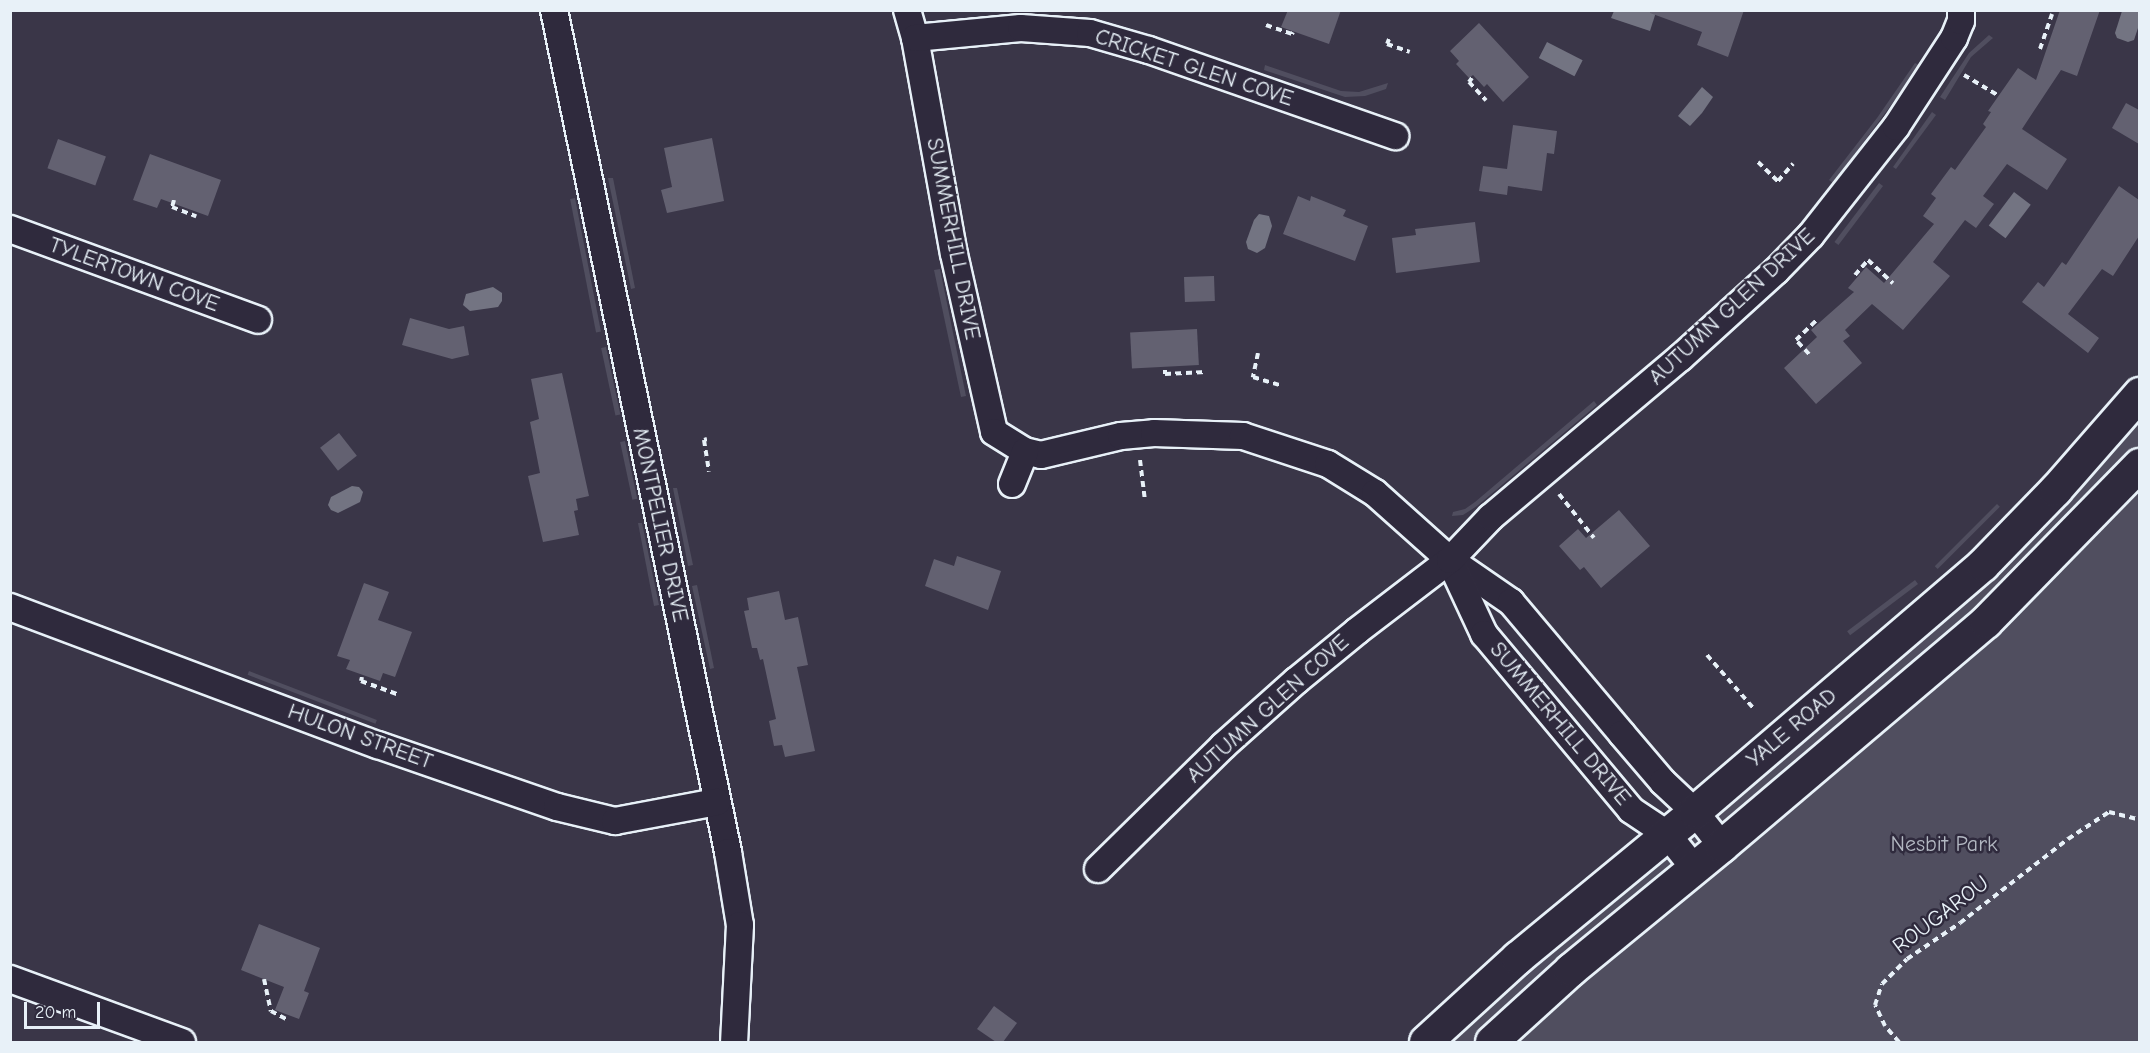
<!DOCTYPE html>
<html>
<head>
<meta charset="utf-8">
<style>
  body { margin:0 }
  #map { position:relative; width:2150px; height:1053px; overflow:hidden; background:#3a3648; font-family:"Comic Neue",sans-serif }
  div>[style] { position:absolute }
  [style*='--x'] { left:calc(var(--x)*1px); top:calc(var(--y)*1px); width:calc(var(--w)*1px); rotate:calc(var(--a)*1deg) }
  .green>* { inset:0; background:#504e5f; transform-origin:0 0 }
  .water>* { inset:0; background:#737482; transform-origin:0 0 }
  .building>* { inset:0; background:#636171; transform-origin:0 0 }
  .path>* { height:4px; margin-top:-2px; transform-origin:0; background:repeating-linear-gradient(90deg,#e8f1f8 0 6px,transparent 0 10.5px) }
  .roads { filter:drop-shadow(2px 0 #e8f1f8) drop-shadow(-2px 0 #e8f1f8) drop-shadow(0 2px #e8f1f8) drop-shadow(0 -2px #e8f1f8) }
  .minor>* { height:26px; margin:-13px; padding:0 13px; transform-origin:13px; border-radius:13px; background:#2f2a3d }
  .major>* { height:32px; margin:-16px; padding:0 16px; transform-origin:16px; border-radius:16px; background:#2f2a3d }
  span { translate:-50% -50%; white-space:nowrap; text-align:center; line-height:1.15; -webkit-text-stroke:5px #2f2a3d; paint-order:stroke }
  .street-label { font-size:22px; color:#e8f1f8 }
  .park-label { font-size:22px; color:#b3b8c2 }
  .frame { position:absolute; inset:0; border:12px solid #e8f1f8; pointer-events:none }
  .scale { position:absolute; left:24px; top:1002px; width:76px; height:27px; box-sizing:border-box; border:3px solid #e8f1f8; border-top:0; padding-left:8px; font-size:18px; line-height:21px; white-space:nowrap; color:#e8f1f8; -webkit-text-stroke:4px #2f2a3d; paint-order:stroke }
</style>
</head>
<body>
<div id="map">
  <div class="green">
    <div style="clip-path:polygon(1989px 35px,1993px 38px,1971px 57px,1945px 100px,1940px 97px,1969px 53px)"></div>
    <div style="clip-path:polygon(1915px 63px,1919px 65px,1900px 93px,1833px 183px,1829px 180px,1877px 118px)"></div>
    <div style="clip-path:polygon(1265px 65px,1341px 91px,1359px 92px,1388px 83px,1386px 89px,1365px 96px,1345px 97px,1264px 70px)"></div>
    <div style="clip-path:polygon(1932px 112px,1936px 115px,1896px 169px,1893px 167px)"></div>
    <div style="clip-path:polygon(608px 178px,613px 178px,635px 288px,631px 289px)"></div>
    <div style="left:1879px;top:183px;width:5px;height:74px;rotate:37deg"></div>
    <div style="left:575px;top:198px;width:136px;height:5px;rotate:79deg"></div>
    <div style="clip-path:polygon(940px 269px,966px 396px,961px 397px,934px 270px)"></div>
    <div style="left:606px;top:347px;width:69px;height:5px;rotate:78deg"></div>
    <div style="clip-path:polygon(2139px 384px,2139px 1042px,1416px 1042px,2014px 526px)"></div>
    <div style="clip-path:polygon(1594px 401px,1597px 405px,1477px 506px,1463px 515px,1452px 516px,1453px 512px,1465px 509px,1475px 502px)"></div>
    <div style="left:625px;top:441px;width:59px;height:5px;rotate:78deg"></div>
    <div style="clip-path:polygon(673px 488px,677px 488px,693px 565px,688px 566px)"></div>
    <div style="left:1997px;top:504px;width:4px;height:88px;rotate:45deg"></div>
    <div style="clip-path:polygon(638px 523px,642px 523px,659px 605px,654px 606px)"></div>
    <div style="left:1915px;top:580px;width:5px;height:85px;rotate:53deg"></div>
    <div style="clip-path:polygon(697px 585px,714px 668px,710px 669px,692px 586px)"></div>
    <div style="left:249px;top:671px;width:137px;height:4px;rotate:21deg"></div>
  </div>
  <div class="water">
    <div style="clip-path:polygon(1652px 10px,1656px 12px,1650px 31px,1611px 18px,1614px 11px)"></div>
    <div style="clip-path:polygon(2122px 11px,2139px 11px,2139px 25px,2134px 40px,2128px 42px,2117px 38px,2115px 33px)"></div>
    <div style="left:1547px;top:42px;width:40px;height:18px;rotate:27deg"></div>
    <div style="clip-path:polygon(1702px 87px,1713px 97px,1702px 113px,1690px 126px,1678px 116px)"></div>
    <div style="left:2014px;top:192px;width:21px;height:42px;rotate:37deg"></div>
    <div style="clip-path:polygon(1259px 214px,1269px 216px,1272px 226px,1265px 248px,1257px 253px,1248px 249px,1246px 242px,1254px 220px)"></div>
    <div style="clip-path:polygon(493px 287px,502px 293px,502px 301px,498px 307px,470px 311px,463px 305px,466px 294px)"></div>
    <div style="clip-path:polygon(352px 486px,359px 487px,363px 492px,360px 502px,338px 513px,331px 510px,328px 505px,331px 497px)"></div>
  </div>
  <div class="building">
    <div style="clip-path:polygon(1288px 10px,1341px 10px,1329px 44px,1281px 27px)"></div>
    <div style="clip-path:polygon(1650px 10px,1744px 10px,1728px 57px,1697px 45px,1702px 32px,1650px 13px)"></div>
    <div style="clip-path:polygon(2060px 10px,2100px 10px,2077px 76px,2061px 70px,2022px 129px,2067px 159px,2047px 190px,2007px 164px,1983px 196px,1994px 204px,1976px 228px,1965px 220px,1933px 262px,1950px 276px,1903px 330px,1872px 304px,1845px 330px,1850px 336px,1843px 341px,1862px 363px,1816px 404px,1784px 368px,1817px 337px,1811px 330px,1854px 292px,1848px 288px,1866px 267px,1884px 283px,1934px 224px,1923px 216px,1936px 198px,1931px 194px,1951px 167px,1955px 170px,1986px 127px,1983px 124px,1991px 112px,1988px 111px,2018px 68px,2036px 80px)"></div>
    <div style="clip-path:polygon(1479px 23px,1529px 77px,1503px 102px,1487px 84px,1484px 87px,1473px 75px,1469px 78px,1456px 64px,1459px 61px,1450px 51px)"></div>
    <div style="clip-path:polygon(2126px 103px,2139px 110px,2139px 144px,2112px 128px)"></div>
    <div style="clip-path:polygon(1513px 125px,1557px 131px,1554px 154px,1547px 153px,1542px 191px,1508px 186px,1507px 195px,1479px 191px,1483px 166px,1507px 169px)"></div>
    <div style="clip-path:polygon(712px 138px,724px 201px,667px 213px,661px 190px,672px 187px,664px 148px)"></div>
    <div style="left:58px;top:139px;width:51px;height:31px;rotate:20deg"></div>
    <div style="clip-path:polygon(150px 154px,221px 180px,208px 216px,161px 199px,157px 208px,133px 200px)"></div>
    <div style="clip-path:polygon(2119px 186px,2139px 200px,2139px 236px,2113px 276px,2102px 269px,2068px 314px,2099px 338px,2088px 353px,2022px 302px,2038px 282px,2044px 287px,2062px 262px,2066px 265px)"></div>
    <div style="clip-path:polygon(1298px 196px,1310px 201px,1311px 196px,1346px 210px,1343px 216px,1368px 226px,1355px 261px,1283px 234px)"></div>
    <div style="clip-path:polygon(1475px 222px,1480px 262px,1396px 273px,1392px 238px,1416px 235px,1415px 229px)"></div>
    <div style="left:1214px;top:276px;width:25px;height:30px;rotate:88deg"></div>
    <div style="clip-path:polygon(410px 318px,449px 329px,464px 326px,469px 355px,452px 359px,402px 345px)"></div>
    <div style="left:1197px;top:329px;width:36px;height:67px;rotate:87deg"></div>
    <div style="clip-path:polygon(562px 373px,589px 496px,576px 499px,578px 510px,574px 511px,579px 535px,543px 542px,528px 476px,540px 473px,530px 422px,539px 419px,531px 379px)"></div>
    <div style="left:339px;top:433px;width:29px;height:24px;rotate:52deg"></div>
    <div style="clip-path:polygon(1619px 510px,1650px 546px,1601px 588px,1584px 567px,1580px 570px,1559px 546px,1578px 529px,1586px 538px)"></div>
    <div style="clip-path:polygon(957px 556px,1001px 571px,988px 610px,925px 586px,934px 559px,954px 566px)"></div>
    <div style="clip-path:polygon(364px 583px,389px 592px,378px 620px,412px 632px,395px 677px,383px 673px,380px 681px,346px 669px,350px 660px,337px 656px)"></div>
    <div style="clip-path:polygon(779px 591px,785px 620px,798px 617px,808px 665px,797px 667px,815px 751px,785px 757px,782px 745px,774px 746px,769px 721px,776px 719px,763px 659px,760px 660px,757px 648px,752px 648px,744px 611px,749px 610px,747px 598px)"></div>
    <div style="clip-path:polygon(259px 924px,320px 948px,304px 991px,309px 993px,299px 1019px,275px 1010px,284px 987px,241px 970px)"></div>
    <div style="clip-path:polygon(994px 1006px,1017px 1023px,1003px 1042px,996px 1042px,977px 1029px)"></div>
  </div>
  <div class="path">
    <div style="--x:1266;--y:25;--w:28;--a:19"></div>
    <div style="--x:1292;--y:34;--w:2;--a:-63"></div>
    <div style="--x:1389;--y:39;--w:5;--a:112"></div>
    <div style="--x:1387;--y:44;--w:24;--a:19"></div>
    <div style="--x:2040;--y:49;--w:37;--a:-71"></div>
    <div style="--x:1964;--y:75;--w:39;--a:31"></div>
    <div style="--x:1472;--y:78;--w:5;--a:127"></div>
    <div style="--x:1469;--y:82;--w:25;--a:47"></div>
    <div style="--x:1758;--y:162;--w:28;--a:44"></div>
    <div style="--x:1778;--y:181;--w:23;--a:-49"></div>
    <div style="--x:174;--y:200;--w:7;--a:106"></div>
    <div style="--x:172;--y:207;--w:26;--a:21"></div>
    <div style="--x:1855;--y:275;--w:20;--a:-49"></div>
    <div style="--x:1868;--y:260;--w:34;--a:43"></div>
    <div style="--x:1258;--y:353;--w:25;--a:102"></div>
    <div style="--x:1253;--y:377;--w:28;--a:17"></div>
    <div style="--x:1809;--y:354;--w:19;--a:-133"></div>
    <div style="--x:1796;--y:340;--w:30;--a:-44"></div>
    <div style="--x:1165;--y:370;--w:4;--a:90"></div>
    <div style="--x:1165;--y:374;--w:41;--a:-2.8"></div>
    <div style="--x:707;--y:439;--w:3;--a:162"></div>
    <div style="--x:704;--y:440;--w:32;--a:81"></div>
    <div style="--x:1140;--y:460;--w:38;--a:83"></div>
    <div style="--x:1559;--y:494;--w:56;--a:51.5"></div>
    <div style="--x:1707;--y:655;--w:73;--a:48.9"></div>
    <div style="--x:362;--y:677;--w:4;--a:104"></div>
    <div style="--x:361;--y:681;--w:38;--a:20"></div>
    <div style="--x:264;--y:979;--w:33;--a:78"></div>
    <div style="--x:271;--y:1011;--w:17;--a:28"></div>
    <div style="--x:1899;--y:1042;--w:21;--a:-131"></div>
    <div style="--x:1885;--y:1026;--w:23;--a:-115"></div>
    <div style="--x:1875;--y:1005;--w:22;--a:-72"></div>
    <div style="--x:1882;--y:984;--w:35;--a:-45"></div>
    <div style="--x:1907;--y:959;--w:64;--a:-34.2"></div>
    <div style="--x:1960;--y:923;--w:137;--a:-37.9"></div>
    <div style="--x:2068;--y:839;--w:49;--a:-33.4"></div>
    <div style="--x:2109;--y:812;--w:32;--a:14"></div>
  </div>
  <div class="roads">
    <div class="minor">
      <div style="--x:554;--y:10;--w:860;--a:78.32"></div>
      <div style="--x:728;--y:852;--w:74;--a:80.7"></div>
      <div style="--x:740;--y:925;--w:117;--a:92.9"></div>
      <div style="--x:907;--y:10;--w:29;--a:74"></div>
      <div style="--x:915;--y:38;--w:219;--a:79.8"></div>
      <div style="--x:954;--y:254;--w:182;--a:77.3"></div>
      <div style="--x:994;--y:432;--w:36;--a:32"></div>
      <div style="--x:1025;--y:451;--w:16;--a:14"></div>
      <div style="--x:1041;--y:455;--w:82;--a:-13.4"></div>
      <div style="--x:1121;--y:436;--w:33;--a:-5"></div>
      <div style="--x:1154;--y:433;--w:89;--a:1.9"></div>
      <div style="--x:1243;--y:436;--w:89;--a:18.2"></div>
      <div style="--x:1328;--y:464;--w:55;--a:31.7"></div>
      <div style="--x:1375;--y:493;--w:101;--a:41.8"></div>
      <div style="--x:1450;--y:560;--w:74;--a:34.5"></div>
      <div style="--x:1511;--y:602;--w:172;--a:49.9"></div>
      <div style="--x:1622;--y:734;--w:63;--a:49.5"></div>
      <div style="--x:1663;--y:782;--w:44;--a:43.2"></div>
      <div style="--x:1695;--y:812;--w:43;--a:51.5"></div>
      <div style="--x:915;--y:38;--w:106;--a:-5.4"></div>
      <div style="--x:1021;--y:28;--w:69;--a:4.1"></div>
      <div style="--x:1090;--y:33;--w:61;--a:16.1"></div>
      <div style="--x:1149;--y:50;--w:261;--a:19.3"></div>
      <div style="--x:10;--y:229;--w:264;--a:20.1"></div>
      <div style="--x:1012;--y:484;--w:35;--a:-68"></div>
      <div style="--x:1450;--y:561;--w:81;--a:65"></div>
      <div style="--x:1484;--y:634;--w:229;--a:50.1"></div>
      <div style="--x:1631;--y:810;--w:43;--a:33.7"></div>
      <div style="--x:1667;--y:834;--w:45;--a:51.3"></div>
      <div style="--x:10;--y:607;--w:393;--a:20.6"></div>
      <div style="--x:378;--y:745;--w:189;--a:19.1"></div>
      <div style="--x:557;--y:807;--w:60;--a:13.6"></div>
      <div style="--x:615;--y:821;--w:104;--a:-10.6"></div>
      <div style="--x:1098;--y:869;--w:175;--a:-44.5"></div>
      <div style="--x:1223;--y:746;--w:98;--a:-41.7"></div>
      <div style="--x:1296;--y:681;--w:79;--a:-39.3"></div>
      <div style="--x:1357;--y:631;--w:117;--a:-37.4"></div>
      <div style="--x:1450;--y:560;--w:59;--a:-46.4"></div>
      <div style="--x:1491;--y:517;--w:247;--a:-40.1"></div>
      <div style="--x:1680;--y:358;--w:130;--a:-42.2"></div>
      <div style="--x:1776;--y:271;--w:50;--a:-45.8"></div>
      <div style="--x:1811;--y:235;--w:137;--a:-51.8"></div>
      <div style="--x:1896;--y:127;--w:106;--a:-56.9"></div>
      <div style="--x:1954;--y:38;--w:18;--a:-68"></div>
      <div style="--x:1961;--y:21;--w:11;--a:-90"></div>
      <div style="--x:10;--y:979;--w:183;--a:20.1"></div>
    </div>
    <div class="major">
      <div style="--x:1426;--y:1042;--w:125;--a:-42.4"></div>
      <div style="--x:1518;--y:958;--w:229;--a:-39.5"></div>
      <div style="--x:1695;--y:812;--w:379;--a:-40.6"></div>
      <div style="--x:1983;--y:565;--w:105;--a:-45.8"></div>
      <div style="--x:2056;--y:490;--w:128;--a:-48.8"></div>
      <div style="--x:1492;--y:1042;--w:107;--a:-42.3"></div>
      <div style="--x:1571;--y:970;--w:195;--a:-39.4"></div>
      <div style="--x:1722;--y:846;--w:346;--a:-40.3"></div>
      <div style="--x:1986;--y:622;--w:220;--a:-45.6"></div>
    </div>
  </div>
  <div class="street-label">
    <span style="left:1194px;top:68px;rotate:18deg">CRICKET GLEN COVE</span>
    <span style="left:953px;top:239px;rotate:79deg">SUMMERHILL DRIVE</span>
    <span style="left:134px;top:275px;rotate:20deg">TYLERTOWN COVE</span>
    <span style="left:1732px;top:307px;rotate:-43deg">AUTUMN GLEN DRIVE</span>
    <span style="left:660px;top:525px;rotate:78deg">MONTPELIER DRIVE</span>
    <span style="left:1268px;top:709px;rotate:-42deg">AUTUMN GLEN COVE</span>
    <span style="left:1560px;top:724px;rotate:50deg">SUMMERHILL DRIVE</span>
    <span style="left:1792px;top:728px;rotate:-40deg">YALE ROAD</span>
    <span style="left:360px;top:737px;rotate:20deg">HULON STREET</span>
    <span style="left:1941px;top:915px;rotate:-37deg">ROUGAROU</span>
  </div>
  <div class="park-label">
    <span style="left:1944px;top:845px">Nesbit Park</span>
  </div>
  <div class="frame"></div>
  <div class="scale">20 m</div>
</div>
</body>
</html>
